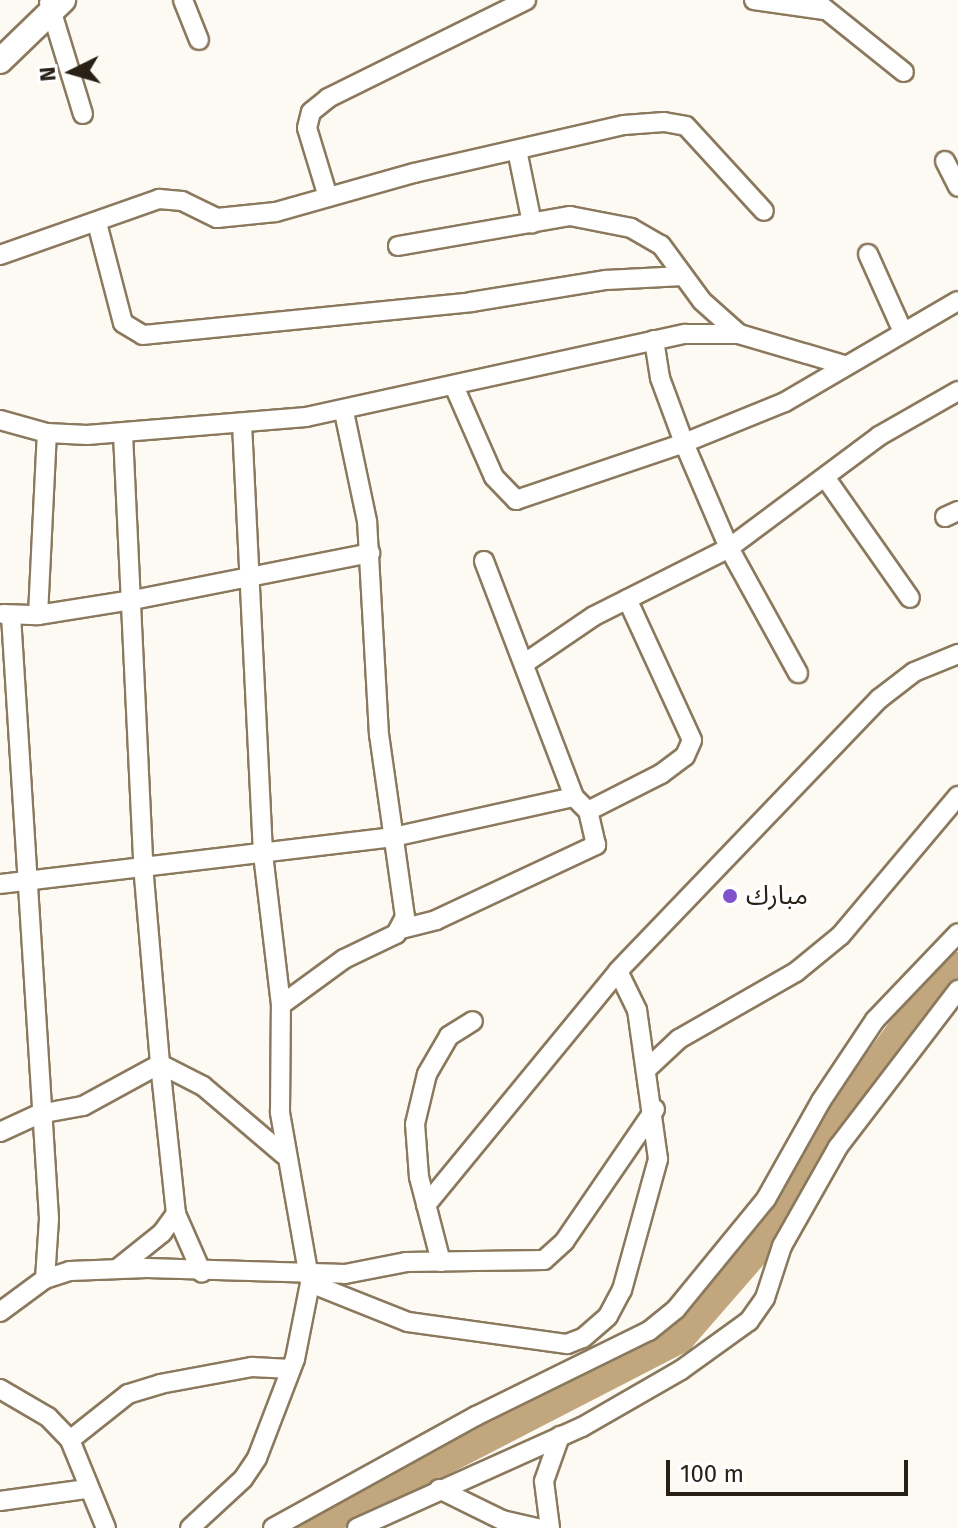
<!DOCTYPE html>
<html>
<head>
<meta charset="utf-8">
<style>
  body { margin:0 }
  #map { position:relative; width:958px; height:1528px; overflow:hidden; background:#fdf9f3; font-family:"Fira Sans","Noto Sans Arabic",sans-serif }
  div>[style] { position:absolute }
  [style*='--x'] { left:calc(var(--x)*1px); top:calc(var(--y)*1px); width:calc(var(--w)*1px); rotate:calc(var(--a)*1deg) }
  .river>* { height:30px; margin:-15px; padding:0 15px; transform-origin:15px; border-radius:15px; background:#c2a77e }
  .roads { filter:drop-shadow(2px 0 #8b795d) drop-shadow(-2px 0 #8b795d) drop-shadow(0 2px #8b795d) drop-shadow(0 -2px #8b795d) }
  .street>* { height:18px; margin:-9px; padding:0 9px; transform-origin:9px; border-radius:9px; background:#fff }
  .secondary>* { height:24px; margin:-12px; padding:0 12px; transform-origin:12px; border-radius:12px; background:#fff }
  .dots>* { width:22px; height:22px; translate:-50% -50%; box-sizing:border-box; border:4px solid #fff; border-radius:50% }
  span { translate:-50% -50%; white-space:nowrap; text-align:center; line-height:1.15; -webkit-text-stroke:6px #fff; paint-order:stroke }
  .poi-label { font-size:26px; color:#292116 }
  .left { translate:0 -50%; text-align:left }
  .north { position:absolute; left:32px; top:32px; width:80px; height:80px; -webkit-text-stroke:6px #fff; paint-order:stroke; rotate:265deg; font-size:22px; font-weight:700; line-height:32px; text-align:center; color:#292116 }
  .north::after { content:''; display:block; margin:auto; width:28px; height:36px; background:#292116; clip-path:polygon(50% 0,100% 100%,50% 72%,0 100%) }
  .scale { position:absolute; left:666px; top:1460px; width:242px; height:36px; box-sizing:border-box; border:4px solid #292116; border-top:0; padding-left:10px; font-size:24px; line-height:28px; white-space:nowrap; color:#292116; -webkit-text-stroke:6px #fff; paint-order:stroke }
</style>
</head>
<body>
<div id="map">
  <div class="river">
    <div style="--x:312;--y:1528;--w:414;--a:-27.3"></div>
    <div style="--x:680;--y:1338;--w:154;--a:-49"></div>
    <div style="--x:781;--y:1222;--w:137;--a:-60.3"></div>
    <div style="--x:849;--y:1103;--w:109;--a:-54"></div>
    <div style="--x:913;--y:1015;--w:66;--a:-46.8"></div>
  </div>
  <div class="roads">
    <div class="street">
      <div style="--x:183;--y:0;--w:43;--a:68.2"></div>
      <div style="--x:754;--y:0;--w:71;--a:8.1"></div>
      <div style="--x:814;--y:0;--w:115;--a:38.7"></div>
      <div style="--x:49;--y:3;--w:116;--a:73"></div>
      <div style="--x:517;--y:150;--w:75;--a:78.4"></div>
      <div style="--x:945;--y:161;--w:29;--a:63"></div>
      <div style="--x:328;--y:197;--w:72;--a:-106.9"></div>
      <div style="--x:307;--y:128;--w:16;--a:-76"></div>
      <div style="--x:311;--y:112;--w:22;--a:-39"></div>
      <div style="--x:328;--y:98;--w:221;--a:-26.3"></div>
      <div style="--x:97;--y:223;--w:103;--a:75.4"></div>
      <div style="--x:123;--y:323;--w:23;--a:31"></div>
      <div style="--x:143;--y:335;--w:330;--a:-5.7"></div>
      <div style="--x:471;--y:302;--w:137;--a:-9.3"></div>
      <div style="--x:606;--y:280;--w:77;--a:-3"></div>
      <div style="--x:398;--y:246;--w:175;--a:-9.9"></div>
      <div style="--x:570;--y:216;--w:62;--a:11.1"></div>
      <div style="--x:631;--y:228;--w:34;--a:30"></div>
      <div style="--x:661;--y:245;--w:69;--a:53.8"></div>
      <div style="--x:702;--y:301;--w:50;--a:41.7"></div>
      <div style="--x:868;--y:254;--w:85;--a:65.8"></div>
      <div style="--x:0;--y:255;--w:169;--a:-19.4"></div>
      <div style="--x:159;--y:199;--w:23;--a:5"></div>
      <div style="--x:182;--y:201;--w:39;--a:26"></div>
      <div style="--x:217;--y:218;--w:59;--a:-5.8"></div>
      <div style="--x:276;--y:212;--w:143;--a:-15.8"></div>
      <div style="--x:414;--y:173;--w:215;--a:-12.9"></div>
      <div style="--x:624;--y:125;--w:40;--a:-4.3"></div>
      <div style="--x:664;--y:122;--w:22;--a:10"></div>
      <div style="--x:686;--y:126;--w:115;--a:47.5"></div>
      <div style="--x:654;--y:340;--w:38;--a:81"></div>
      <div style="--x:660;--y:378;--w:69;--a:69.7"></div>
      <div style="--x:684;--y:443;--w:114;--a:66.8"></div>
      <div style="--x:729;--y:548;--w:143;--a:61.1"></div>
      <div style="--x:454;--y:386;--w:99;--a:66.3"></div>
      <div style="--x:494;--y:477;--w:32;--a:46"></div>
      <div style="--x:516;--y:500;--w:177;--a:-18.7"></div>
      <div style="--x:684;--y:443;--w:109;--a:-22.1"></div>
      <div style="--x:785;--y:402;--w:200;--a:-30.3"></div>
      <div style="--x:0;--y:420;--w:49;--a:15.5"></div>
      <div style="--x:47;--y:433;--w:40;--a:2.9"></div>
      <div style="--x:87;--y:435;--w:220;--a:-4.7"></div>
      <div style="--x:306;--y:417;--w:388;--a:-12.4"></div>
      <div style="--x:685;--y:334;--w:54;--a:0"></div>
      <div style="--x:739;--y:334;--w:109;--a:16.4"></div>
      <div style="--x:123;--y:434;--w:431;--a:87.3"></div>
      <div style="--x:143;--y:865;--w:200;--a:85.1"></div>
      <div style="--x:160;--y:1064;--w:151;--a:83.9"></div>
      <div style="--x:176;--y:1214;--w:64;--a:66.2"></div>
      <div style="--x:827;--y:480;--w:144;--a:54.9"></div>
      <div style="--x:945;--y:517;--w:14;--a:-25"></div>
      <div style="--x:484;--y:561;--w:253;--a:69.1"></div>
      <div style="--x:574;--y:797;--w:20;--a:45"></div>
      <div style="--x:588;--y:811;--w:82;--a:-26.9"></div>
      <div style="--x:661;--y:774;--w:30;--a:-37"></div>
      <div style="--x:685;--y:756;--w:17;--a:-66"></div>
      <div style="--x:692;--y:740;--w:155;--a:-114.7"></div>
      <div style="--x:3;--y:614;--w:35;--a:2"></div>
      <div style="--x:38;--y:615;--w:96;--a:-9"></div>
      <div style="--x:133;--y:600;--w:242;--a:-11.2"></div>
      <div style="--x:38;--y:615;--w:182;--a:-87.2"></div>
      <div style="--x:11;--y:616;--w:604;--a:86.39"></div>
      <div style="--x:49;--y:1219;--w:60;--a:93.8"></div>
      <div style="--x:525;--y:663;--w:83;--a:-34.3"></div>
      <div style="--x:594;--y:616;--w:151;--a:-26.7"></div>
      <div style="--x:729;--y:548;--w:187;--a:-36.7"></div>
      <div style="--x:879;--y:436;--w:91;--a:-29.7"></div>
      <div style="--x:0;--y:884;--w:396;--a:-6.8"></div>
      <div style="--x:393;--y:837;--w:185;--a:-12.5"></div>
      <div style="--x:401;--y:929;--w:36;--a:-14"></div>
      <div style="--x:436;--y:920;--w:177;--a:-25.1"></div>
      <div style="--x:596;--y:845;--w:35;--a:-103"></div>
      <div style="--x:281;--y:1005;--w:78;--a:-36.1"></div>
      <div style="--x:344;--y:959;--w:58;--a:-25.7"></div>
      <div style="--x:396;--y:934;--w:19;--a:-62"></div>
      <div style="--x:405;--y:917;--w:184;--a:-98.1"></div>
      <div style="--x:379;--y:735;--w:214;--a:-93.2"></div>
      <div style="--x:367;--y:521;--w:111;--a:-101.9"></div>
      <div style="--x:647;--y:1069;--w:44;--a:-43.2"></div>
      <div style="--x:679;--y:1039;--w:135;--a:-29.8"></div>
      <div style="--x:796;--y:972;--w:58;--a:-39.4"></div>
      <div style="--x:841;--y:935;--w:182;--a:-49.9"></div>
      <div style="--x:0;--y:1132;--w:43;--a:-24.8"></div>
      <div style="--x:39;--y:1114;--w:45;--a:-10.3"></div>
      <div style="--x:83;--y:1106;--w:88;--a:-28.6"></div>
      <div style="--x:160;--y:1064;--w:48;--a:27.1"></div>
      <div style="--x:203;--y:1086;--w:106;--a:40.4"></div>
      <div style="--x:426;--y:1205;--w:303;--a:-50.6"></div>
      <div style="--x:618;--y:971;--w:377;--a:-46.2"></div>
      <div style="--x:879;--y:699;--w:44;--a:-37.6"></div>
      <div style="--x:914;--y:672;--w:48;--a:-22.2"></div>
      <div style="--x:441;--y:1262;--w:88;--a:-104.5"></div>
      <div style="--x:419;--y:1177;--w:53;--a:-94.3"></div>
      <div style="--x:415;--y:1124;--w:51;--a:-76.5"></div>
      <div style="--x:427;--y:1074;--w:44;--a:-59.9"></div>
      <div style="--x:449;--y:1036;--w:28;--a:-32"></div>
      <div style="--x:117;--y:1269;--w:58;--a:-38.7"></div>
      <div style="--x:162;--y:1233;--w:24;--a:-54"></div>
      <div style="--x:310;--y:1283;--w:105;--a:21.7"></div>
      <div style="--x:408;--y:1322;--w:161;--a:7.9"></div>
      <div style="--x:567;--y:1344;--w:17;--a:-21"></div>
      <div style="--x:583;--y:1338;--w:33;--a:-41"></div>
      <div style="--x:608;--y:1316;--w:30;--a:-62"></div>
      <div style="--x:622;--y:1290;--w:136;--a:-74.6"></div>
      <div style="--x:658;--y:1159;--w:150;--a:-98"></div>
      <div style="--x:637;--y:1010;--w:43;--a:-116"></div>
      <div style="--x:0;--y:1312;--w:56;--a:-36.3"></div>
      <div style="--x:45;--y:1279;--w:26;--a:-18"></div>
      <div style="--x:70;--y:1271;--w:77;--a:-2.2"></div>
      <div style="--x:147;--y:1268;--w:198;--a:1.7"></div>
      <div style="--x:345;--y:1274;--w:62;--a:-11.1"></div>
      <div style="--x:406;--y:1262;--w:138;--a:-0.8"></div>
      <div style="--x:544;--y:1260;--w:27;--a:-42"></div>
      <div style="--x:564;--y:1242;--w:161;--a:-55.6"></div>
      <div style="--x:0;--y:1389;--w:56;--a:30.3"></div>
      <div style="--x:48;--y:1417;--w:32;--a:46"></div>
      <div style="--x:70;--y:1440;--w:95;--a:67.8"></div>
      <div style="--x:70;--y:1440;--w:74;--a:-38.4"></div>
      <div style="--x:128;--y:1394;--w:34;--a:-17"></div>
      <div style="--x:160;--y:1384;--w:94;--a:-10.5"></div>
      <div style="--x:252;--y:1367;--w:39;--a:3"></div>
      <div style="--x:439;--y:1489;--w:70;--a:26.2"></div>
      <div style="--x:502;--y:1520;--w:37;--a:13"></div>
      <div style="--x:0;--y:1501;--w:88;--a:-7.9"></div>
      <div style="--x:190;--y:1528;--w:72;--a:-42.8"></div>
      <div style="--x:243;--y:1479;--w:25;--a:-56"></div>
      <div style="--x:257;--y:1458;--w:106;--a:-69"></div>
      <div style="--x:295;--y:1359;--w:77;--a:-78.8"></div>
      <div style="--x:310;--y:1283;--w:174;--a:-100"></div>
      <div style="--x:280;--y:1112;--w:107;--a:-89.5"></div>
      <div style="--x:281;--y:1005;--w:153;--a:-96.8"></div>
      <div style="--x:263;--y:853;--w:430;--a:-92.8"></div>
      <div style="--x:273;--y:1528;--w:232;--a:-28.9"></div>
      <div style="--x:476;--y:1416;--w:193;--a:-26.2"></div>
      <div style="--x:649;--y:1331;--w:35;--a:-39"></div>
      <div style="--x:676;--y:1309;--w:142;--a:-50.7"></div>
      <div style="--x:766;--y:1199;--w:112;--a:-60.7"></div>
      <div style="--x:821;--y:1101;--w:97;--a:-56.3"></div>
      <div style="--x:875;--y:1020;--w:120;--a:-46.3"></div>
      <div style="--x:357;--y:1528;--w:247;--a:-24.2"></div>
      <div style="--x:582;--y:1427;--w:114;--a:-29.9"></div>
      <div style="--x:681;--y:1370;--w:84;--a:-35.8"></div>
      <div style="--x:749;--y:1321;--w:28;--a:-55"></div>
      <div style="--x:765;--y:1298;--w:55;--a:-71.9"></div>
      <div style="--x:782;--y:1246;--w:114;--a:-60.5"></div>
      <div style="--x:838;--y:1147;--w:198;--a:-52.6"></div>
      <div style="--x:550;--y:1528;--w:47;--a:-97.3"></div>
      <div style="--x:544;--y:1481;--w:48;--a:-70.4"></div>
    </div>
    <div class="secondary">
      <div style="--x:0;--y:61;--w:88;--a:-44.1"></div>
    </div>
  </div>
  <div class="dots">
    <div style="left:730px;top:896px;background:#8053cc"></div>
  </div>
  <div class="poi-label">
    <span class="left" style="left:746px;top:896px">مبارك</span>
  </div>
  <div class="north">N</div>
  <div class="scale">100 m</div>
</div>
</body>
</html>
